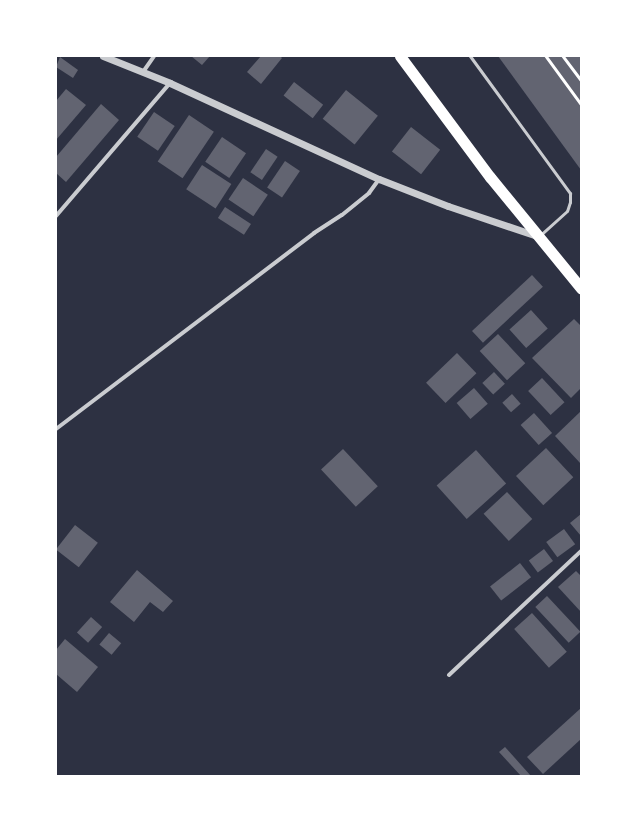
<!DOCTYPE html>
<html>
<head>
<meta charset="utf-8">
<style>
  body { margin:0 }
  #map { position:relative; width:637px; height:832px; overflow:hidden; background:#2d3142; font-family:"Nunito Sans",sans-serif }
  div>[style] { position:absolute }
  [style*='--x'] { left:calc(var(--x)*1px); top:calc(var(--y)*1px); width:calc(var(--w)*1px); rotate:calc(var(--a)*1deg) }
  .building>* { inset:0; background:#626471; transform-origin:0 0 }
  .path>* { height:2.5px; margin:-1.25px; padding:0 1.25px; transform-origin:1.25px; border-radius:1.25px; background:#fff }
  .service>* { height:3px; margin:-1.5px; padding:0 1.5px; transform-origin:1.5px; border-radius:1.5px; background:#caccd0 }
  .minor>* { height:4px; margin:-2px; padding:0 2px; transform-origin:2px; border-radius:2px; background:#caccd0 }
  .tertiary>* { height:7px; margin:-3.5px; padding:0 3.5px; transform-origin:3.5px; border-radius:3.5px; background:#caccd0 }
  .trunk>* { height:11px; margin:-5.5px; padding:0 5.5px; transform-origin:5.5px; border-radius:5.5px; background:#fff }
  span { translate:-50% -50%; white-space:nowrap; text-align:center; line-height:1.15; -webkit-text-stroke:4px #fff; paint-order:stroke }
  .frame { position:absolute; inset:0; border:57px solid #fff; pointer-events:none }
</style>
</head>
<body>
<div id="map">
  <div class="building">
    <div style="clip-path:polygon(191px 56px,210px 56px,202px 65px)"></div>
    <div style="clip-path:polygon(261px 56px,280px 56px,282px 58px,261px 84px,247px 72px)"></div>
    <div style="clip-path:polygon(498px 56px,581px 56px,581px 170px)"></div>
    <div style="clip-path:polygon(60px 57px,78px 70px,73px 78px,56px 67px)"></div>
    <div style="left:294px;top:82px;width:37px;height:17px;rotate:38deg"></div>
    <div style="clip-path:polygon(66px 89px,86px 105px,56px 140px,56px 101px)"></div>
    <div style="left:346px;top:90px;width:41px;height:37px;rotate:39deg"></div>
    <div style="clip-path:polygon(101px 104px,119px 120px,66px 182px,56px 173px,56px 157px)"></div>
    <div style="left:154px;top:112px;width:25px;height:30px;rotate:34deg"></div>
    <div style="left:189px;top:115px;width:30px;height:56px;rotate:34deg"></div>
    <div style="left:411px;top:127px;width:37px;height:31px;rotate:38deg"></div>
    <div style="left:222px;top:137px;width:29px;height:30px;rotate:34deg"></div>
    <div style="left:266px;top:149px;width:14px;height:28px;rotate:34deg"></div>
    <div style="left:285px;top:161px;width:18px;height:32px;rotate:34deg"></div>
    <div style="left:202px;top:165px;width:35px;height:29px;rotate:33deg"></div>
    <div style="left:243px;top:178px;width:30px;height:26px;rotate:34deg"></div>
    <div style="left:225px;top:207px;width:31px;height:13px;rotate:33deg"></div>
    <div style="left:532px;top:275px;width:16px;height:82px;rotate:47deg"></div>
    <div style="left:531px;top:310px;width:25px;height:29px;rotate:48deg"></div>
    <div style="clip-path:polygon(574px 319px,581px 326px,581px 388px,571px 398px,532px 358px)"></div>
    <div style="left:498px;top:334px;width:40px;height:25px;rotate:47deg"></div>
    <div style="left:457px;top:353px;width:28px;height:43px;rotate:46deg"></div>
    <div style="left:494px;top:372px;width:16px;height:16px;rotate:47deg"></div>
    <div style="left:542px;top:378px;width:33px;height:19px;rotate:47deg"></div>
    <div style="left:474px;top:388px;width:21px;height:23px;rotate:49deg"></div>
    <div style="left:512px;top:394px;width:13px;height:13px;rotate:48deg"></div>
    <div style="clip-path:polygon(581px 411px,581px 464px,555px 436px)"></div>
    <div style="left:534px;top:413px;width:27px;height:18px;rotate:48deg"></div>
    <div style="left:546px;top:448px;width:40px;height:41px;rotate:47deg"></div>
    <div style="left:343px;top:449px;width:51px;height:30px;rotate:47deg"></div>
    <div style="left:476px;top:450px;width:45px;height:53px;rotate:48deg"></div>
    <div style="left:507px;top:492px;width:37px;height:32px;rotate:47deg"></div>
    <div style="clip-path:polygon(581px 514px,581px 536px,570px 523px)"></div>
    <div style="left:75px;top:525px;width:29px;height:31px;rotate:38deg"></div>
    <div style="left:564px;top:529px;width:19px;height:22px;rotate:54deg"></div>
    <div style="left:544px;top:549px;width:15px;height:19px;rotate:53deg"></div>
    <div style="left:520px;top:563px;width:18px;height:38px;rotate:52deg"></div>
    <div style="clip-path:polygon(137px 570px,173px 601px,163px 612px,150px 602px,134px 622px,110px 602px)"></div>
    <div style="clip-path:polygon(576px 571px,581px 576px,581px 612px,558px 587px)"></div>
    <div style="left:547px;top:596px;width:49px;height:16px;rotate:47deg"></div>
    <div style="left:532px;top:613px;width:52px;height:24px;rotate:48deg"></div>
    <div style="left:91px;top:617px;width:15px;height:21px;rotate:42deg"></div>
    <div style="left:109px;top:633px;width:16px;height:15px;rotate:40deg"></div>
    <div style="clip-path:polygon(65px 639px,98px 667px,77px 692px,56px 674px,56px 650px)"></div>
    <div style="clip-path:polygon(581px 708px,581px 739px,543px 774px,527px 757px)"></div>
    <div style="clip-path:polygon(505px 747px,531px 776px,521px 776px,499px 752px)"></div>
  </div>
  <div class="path">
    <div style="--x:546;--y:56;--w:59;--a:53.9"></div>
    <div style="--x:563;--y:56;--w:30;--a:53"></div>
  </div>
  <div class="service">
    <div style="--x:470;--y:56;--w:170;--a:53.9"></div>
    <div style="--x:570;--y:193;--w:9;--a:90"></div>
    <div style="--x:570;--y:202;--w:9;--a:108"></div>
    <div style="--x:567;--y:211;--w:36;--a:138"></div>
  </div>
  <div class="minor">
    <div style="--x:143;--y:72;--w:19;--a:-55"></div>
    <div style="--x:56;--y:216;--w:175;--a:-49.4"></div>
    <div style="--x:56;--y:429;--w:324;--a:-37.2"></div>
    <div style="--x:314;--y:233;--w:33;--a:-33"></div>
    <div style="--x:342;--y:215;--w:35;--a:-39"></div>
    <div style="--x:369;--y:193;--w:17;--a:-54"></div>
    <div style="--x:449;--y:675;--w:181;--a:-43.2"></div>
  </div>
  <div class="tertiary">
    <div style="--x:103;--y:56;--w:72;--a:21.9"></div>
    <div style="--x:170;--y:83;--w:230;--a:24.7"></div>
    <div style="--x:379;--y:179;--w:74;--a:21.4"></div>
    <div style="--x:448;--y:206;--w:94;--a:18.6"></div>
  </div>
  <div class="trunk">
    <div style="--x:400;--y:56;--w:151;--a:53.4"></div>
    <div style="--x:490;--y:177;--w:144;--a:50.7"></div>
  </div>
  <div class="frame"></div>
</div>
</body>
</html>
